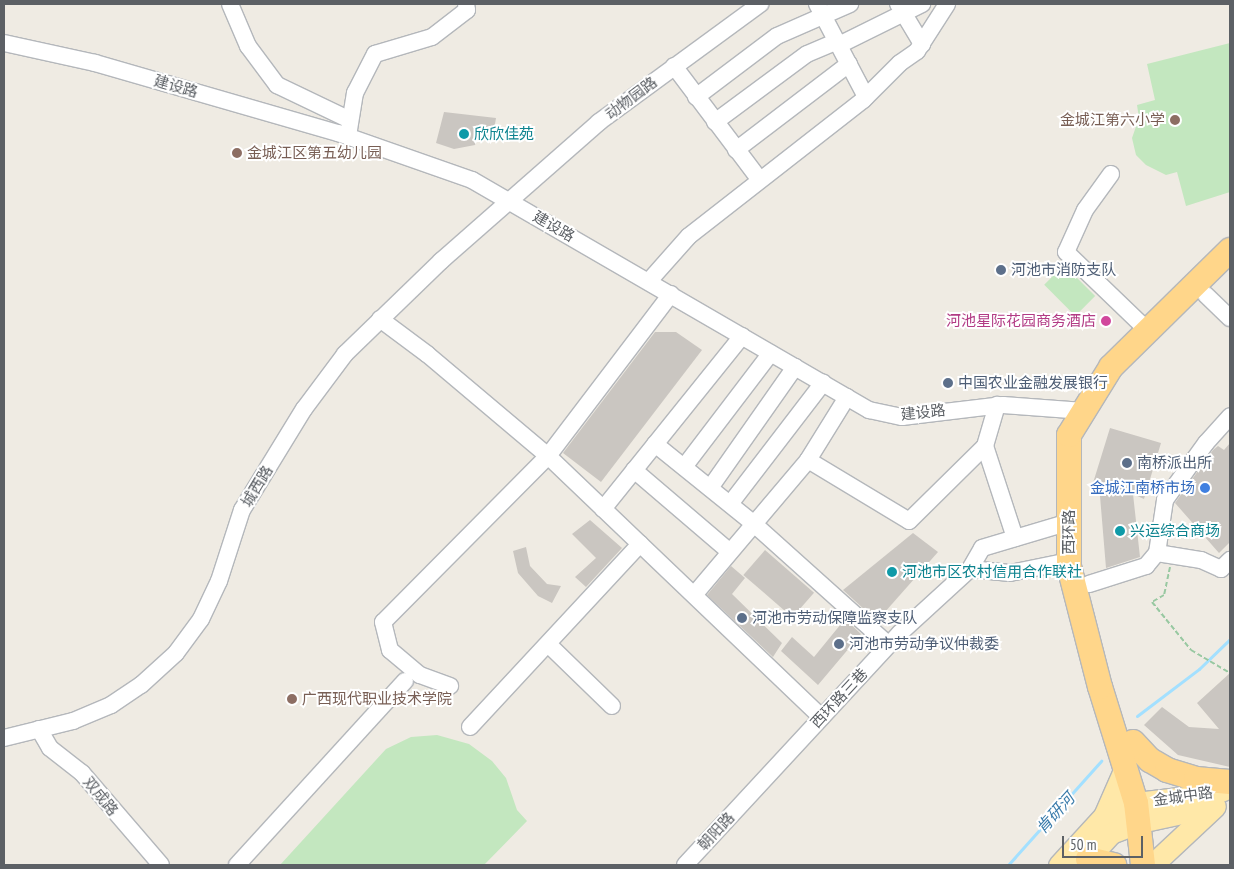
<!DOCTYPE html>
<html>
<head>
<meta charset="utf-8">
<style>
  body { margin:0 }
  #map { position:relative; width:1234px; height:869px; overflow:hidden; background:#efebe3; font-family:"PT Sans Narrow","Noto Sans SC",sans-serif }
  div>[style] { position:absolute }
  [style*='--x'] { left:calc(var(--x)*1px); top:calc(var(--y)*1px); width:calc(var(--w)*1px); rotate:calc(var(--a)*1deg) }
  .green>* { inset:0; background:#c3e7bf; transform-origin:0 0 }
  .stream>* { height:3px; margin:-1.5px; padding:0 1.5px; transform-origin:1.5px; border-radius:1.5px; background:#a3e0ff }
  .building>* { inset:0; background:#cac6c1; transform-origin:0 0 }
  .path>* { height:2px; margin-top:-1px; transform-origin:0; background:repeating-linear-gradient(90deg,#98c8a1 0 5px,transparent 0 7.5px) }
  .roads { filter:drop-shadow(1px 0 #b4b7bb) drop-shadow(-1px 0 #b4b7bb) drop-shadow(0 1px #b4b7bb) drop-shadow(0 -1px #b4b7bb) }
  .minor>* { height:16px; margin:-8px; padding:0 8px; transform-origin:8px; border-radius:8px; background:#fff }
  .major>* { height:21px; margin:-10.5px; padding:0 10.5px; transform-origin:10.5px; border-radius:10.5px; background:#ffe8a8 }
  .highway>* { height:24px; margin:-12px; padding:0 12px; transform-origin:12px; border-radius:12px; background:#ffd68a }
  .dots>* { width:14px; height:14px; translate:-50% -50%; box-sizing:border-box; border:2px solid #fff; border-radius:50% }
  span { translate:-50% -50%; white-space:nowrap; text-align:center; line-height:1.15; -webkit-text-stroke:4px #fff; paint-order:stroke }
  .street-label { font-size:15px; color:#5c6065 }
  .education-label { font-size:15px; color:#785e54 }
  .right { translate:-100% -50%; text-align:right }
  .left { translate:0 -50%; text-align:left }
  .culture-label { font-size:15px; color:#0d838f }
  .service-label { font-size:15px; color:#4e5e75 }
  .hotel-label { font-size:15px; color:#b23c85 }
  .shop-label { font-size:15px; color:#366cbe }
  .water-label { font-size:16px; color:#3b7cab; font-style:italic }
  .frame { position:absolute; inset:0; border:5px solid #5c6065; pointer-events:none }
  .scale { position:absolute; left:1062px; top:836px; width:81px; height:22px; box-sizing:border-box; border:2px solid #5c6065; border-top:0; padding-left:6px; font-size:15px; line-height:18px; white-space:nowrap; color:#5c6065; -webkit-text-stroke:4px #fff; paint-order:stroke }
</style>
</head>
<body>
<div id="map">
  <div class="green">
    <div style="clip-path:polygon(1230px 43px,1230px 192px,1186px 206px,1177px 172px,1166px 175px,1146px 165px,1136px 155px,1132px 138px,1139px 118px,1137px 105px,1155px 100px,1147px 64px)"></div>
    <div style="left:1064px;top:265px;width:44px;height:28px;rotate:45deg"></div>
    <div style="clip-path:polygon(437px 735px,469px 744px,492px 761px,506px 778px,517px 810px,527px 821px,484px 865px,280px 865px,386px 749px,411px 737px)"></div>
  </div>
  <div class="stream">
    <div style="--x:1137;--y:716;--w:78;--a:-37.2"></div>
    <div style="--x:1199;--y:669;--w:43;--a:-44.1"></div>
    <div style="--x:1008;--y:865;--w:140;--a:-48.2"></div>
  </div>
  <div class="building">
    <div style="clip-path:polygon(444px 112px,496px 118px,494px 130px,487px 138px,477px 139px,475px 145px,454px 149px,436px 143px)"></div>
    <div style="clip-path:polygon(655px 332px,676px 332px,702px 350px,601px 482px,563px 453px)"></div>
    <div style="clip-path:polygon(1110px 428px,1161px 443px,1144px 499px,1133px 494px,1140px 557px,1106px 568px,1099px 484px,1093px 483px)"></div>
    <div style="clip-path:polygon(1230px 443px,1230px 542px,1219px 553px,1175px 503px,1213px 450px,1218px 446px,1224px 450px)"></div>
    <div style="clip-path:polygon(590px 520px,622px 548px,586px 587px,575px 577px,596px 558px,572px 534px)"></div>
    <div style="clip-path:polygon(913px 533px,938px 552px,877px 621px,843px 590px)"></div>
    <div style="clip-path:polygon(526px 547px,530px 566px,547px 584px,561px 586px,552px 603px,538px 596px,518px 573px,513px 551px)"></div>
    <div style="left:765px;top:550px;width:65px;height:33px;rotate:41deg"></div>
    <div style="clip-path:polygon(731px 566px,745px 578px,732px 594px,782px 643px,773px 657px,707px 595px)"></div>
    <div style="clip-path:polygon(845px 619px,861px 634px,818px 685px,781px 651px,792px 637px,814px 657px)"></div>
    <div style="clip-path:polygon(1230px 673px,1230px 767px,1178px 755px,1144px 725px,1162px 707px,1189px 727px,1219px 729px,1197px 703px)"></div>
  </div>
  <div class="path">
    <div style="--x:1170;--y:567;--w:29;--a:102"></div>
    <div style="--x:1164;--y:595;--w:14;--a:150"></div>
    <div style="--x:1152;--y:602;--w:62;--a:50.9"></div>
    <div style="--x:1191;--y:650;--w:45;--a:30.5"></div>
  </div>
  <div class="roads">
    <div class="minor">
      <div style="--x:230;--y:4;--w:46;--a:66.8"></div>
      <div style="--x:248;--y:46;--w:49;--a:53.4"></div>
      <div style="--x:277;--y:85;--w:81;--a:25.6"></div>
      <div style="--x:817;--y:4;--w:105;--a:62.2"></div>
      <div style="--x:898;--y:4;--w:47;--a:59"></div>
      <div style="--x:4;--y:43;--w:93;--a:12.4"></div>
      <div style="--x:95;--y:63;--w:253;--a:16.1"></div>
      <div style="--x:338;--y:133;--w:142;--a:19.3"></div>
      <div style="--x:472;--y:180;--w:459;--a:30.1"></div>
      <div style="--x:869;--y:410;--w:34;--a:12"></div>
      <div style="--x:902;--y:417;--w:102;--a:-6.8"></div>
      <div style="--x:1003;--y:405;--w:81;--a:4.2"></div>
      <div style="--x:839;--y:45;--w:93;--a:-26.3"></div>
      <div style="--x:674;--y:66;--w:141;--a:53"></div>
      <div style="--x:696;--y:97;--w:101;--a:-37"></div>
      <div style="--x:777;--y:36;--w:80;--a:-23.7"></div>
      <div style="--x:715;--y:122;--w:114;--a:-36.5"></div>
      <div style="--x:807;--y:54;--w:33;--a:-23"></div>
      <div style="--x:348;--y:136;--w:44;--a:-80.8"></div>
      <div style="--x:355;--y:93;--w:44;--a:-62.9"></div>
      <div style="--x:375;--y:54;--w:59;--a:-16.6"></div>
      <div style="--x:432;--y:37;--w:44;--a:-37.6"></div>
      <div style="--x:467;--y:10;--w:6;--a:-99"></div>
      <div style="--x:736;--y:150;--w:142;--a:-37.3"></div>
      <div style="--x:1111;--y:174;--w:44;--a:125.8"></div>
      <div style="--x:1085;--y:210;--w:46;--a:114.3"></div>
      <div style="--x:1066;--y:252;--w:114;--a:43.9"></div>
      <div style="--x:649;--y:281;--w:60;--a:-48.4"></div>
      <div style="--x:689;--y:236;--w:221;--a:-38"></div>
      <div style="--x:863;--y:100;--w:52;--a:-45"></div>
      <div style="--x:900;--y:63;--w:21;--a:-35"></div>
      <div style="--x:917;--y:51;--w:56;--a:-57.4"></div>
      <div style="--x:671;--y:294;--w:203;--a:127.2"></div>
      <div style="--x:548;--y:456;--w:378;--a:43.7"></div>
      <div style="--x:1206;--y:295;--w:33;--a:44"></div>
      <div style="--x:380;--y:319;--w:59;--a:36.7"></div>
      <div style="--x:427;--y:354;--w:158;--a:40.1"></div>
      <div style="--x:548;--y:456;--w:234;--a:134.8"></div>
      <div style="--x:383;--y:622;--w:29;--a:76"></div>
      <div style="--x:390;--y:650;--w:39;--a:40"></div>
      <div style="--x:420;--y:675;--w:32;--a:20"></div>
      <div style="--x:655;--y:444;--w:127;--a:38.9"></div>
      <div style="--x:754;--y:524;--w:181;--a:41.9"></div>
      <div style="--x:985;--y:446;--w:97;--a:71.9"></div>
      <div style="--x:808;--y:460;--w:118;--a:31.1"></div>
      <div style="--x:909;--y:521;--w:107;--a:-44.6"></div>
      <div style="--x:985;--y:446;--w:43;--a:-73.7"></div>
      <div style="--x:684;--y:467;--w:143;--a:-52.7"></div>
      <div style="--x:634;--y:470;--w:126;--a:40.5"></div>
      <div style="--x:710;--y:488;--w:148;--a:-54.9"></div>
      <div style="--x:730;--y:504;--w:153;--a:-52.5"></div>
      <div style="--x:603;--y:509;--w:222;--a:-51.2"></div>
      <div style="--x:1157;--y:553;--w:54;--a:-81.4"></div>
      <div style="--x:1165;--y:500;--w:70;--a:-54.3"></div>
      <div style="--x:1206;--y:443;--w:36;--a:-48"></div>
      <div style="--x:970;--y:569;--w:24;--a:-60"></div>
      <div style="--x:982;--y:548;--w:91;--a:-16.6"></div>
      <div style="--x:1089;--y:584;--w:60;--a:-17.5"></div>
      <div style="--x:1146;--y:566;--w:17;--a:-50"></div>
      <div style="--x:1157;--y:553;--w:45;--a:9"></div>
      <div style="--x:1201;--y:560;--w:22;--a:24"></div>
      <div style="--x:1221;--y:569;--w:13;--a:-45"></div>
      <div style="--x:694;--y:595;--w:177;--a:-49.8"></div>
      <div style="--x:808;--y:460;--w:74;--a:-58.2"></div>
      <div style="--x:548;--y:644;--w:89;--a:44.1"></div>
      <div style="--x:470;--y:727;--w:250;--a:-47.1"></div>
      <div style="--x:39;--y:729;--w:22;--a:60"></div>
      <div style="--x:50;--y:748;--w:41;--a:38"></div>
      <div style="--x:82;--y:773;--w:121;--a:49.3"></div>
      <div style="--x:4;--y:738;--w:71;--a:-13.8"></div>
      <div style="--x:73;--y:721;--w:41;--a:-22.8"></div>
      <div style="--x:111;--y:705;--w:36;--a:-34"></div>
      <div style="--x:141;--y:685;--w:47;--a:-42.4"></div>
      <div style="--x:176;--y:653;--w:42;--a:-53.7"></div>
      <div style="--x:201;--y:619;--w:42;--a:-64.7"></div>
      <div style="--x:219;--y:581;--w:75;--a:-72.1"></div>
      <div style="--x:242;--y:510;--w:119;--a:-58.5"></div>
      <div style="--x:304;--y:409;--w:69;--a:-53.3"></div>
      <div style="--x:345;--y:354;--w:134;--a:-44.1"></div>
      <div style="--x:441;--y:261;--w:210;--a:-41.3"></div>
      <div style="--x:599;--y:122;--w:200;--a:-36.2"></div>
      <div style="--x:237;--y:865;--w:249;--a:-47.6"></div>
      <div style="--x:685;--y:865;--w:316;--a:-47.2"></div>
      <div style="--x:900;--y:633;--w:95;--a:-42.4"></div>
      <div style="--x:970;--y:569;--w:40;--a:5.7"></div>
      <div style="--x:1010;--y:573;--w:60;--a:-11.5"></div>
    </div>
    <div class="major">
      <div style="--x:1104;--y:816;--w:52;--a:-66.4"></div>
      <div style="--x:1059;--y:865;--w:67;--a:-47.4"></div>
      <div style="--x:1104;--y:816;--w:35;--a:-22"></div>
      <div style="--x:1136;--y:803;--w:78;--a:-6.7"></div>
      <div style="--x:1213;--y:794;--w:18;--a:-22"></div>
      <div style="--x:1082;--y:865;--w:43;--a:-47.8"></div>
      <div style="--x:1111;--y:833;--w:31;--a:-21"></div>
      <div style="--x:1140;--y:822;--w:71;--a:-12.3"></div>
      <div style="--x:1152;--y:865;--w:86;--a:-43.1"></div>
    </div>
    <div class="highway">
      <div style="--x:1133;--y:742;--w:25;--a:47"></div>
      <div style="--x:1150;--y:760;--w:20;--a:30"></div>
      <div style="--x:1167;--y:770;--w:30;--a:17"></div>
      <div style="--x:1196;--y:779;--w:34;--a:5"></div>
      <div style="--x:1088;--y:859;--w:27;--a:13"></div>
      <div style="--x:1143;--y:865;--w:62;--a:-96.4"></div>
      <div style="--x:1136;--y:803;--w:121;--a:-107.2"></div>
      <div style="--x:1100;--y:687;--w:125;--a:-104.4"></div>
      <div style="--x:1069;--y:566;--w:131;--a:-90"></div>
      <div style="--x:1069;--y:435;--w:80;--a:-58.3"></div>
      <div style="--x:1111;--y:367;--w:167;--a:-44.5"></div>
    </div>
  </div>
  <div class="dots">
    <div style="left:1175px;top:120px;background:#8d6e63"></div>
    <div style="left:464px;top:134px;background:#0f9aa8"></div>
    <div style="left:237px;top:153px;background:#8d6e63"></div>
    <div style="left:1001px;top:270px;background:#5c6f8a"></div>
    <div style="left:1106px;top:321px;background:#d1479c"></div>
    <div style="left:948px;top:383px;background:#5c6f8a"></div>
    <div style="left:1127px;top:463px;background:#5c6f8a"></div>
    <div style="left:1205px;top:488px;background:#3f7fe0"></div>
    <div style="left:1120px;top:531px;background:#0f9aa8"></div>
    <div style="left:892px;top:572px;background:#0f9aa8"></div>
    <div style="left:742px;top:618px;background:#5c6f8a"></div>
    <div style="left:839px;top:644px;background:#5c6f8a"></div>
    <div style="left:292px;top:699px;background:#8d6e63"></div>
  </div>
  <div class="street-label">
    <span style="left:176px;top:86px;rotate:16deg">建设路</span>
    <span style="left:631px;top:98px;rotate:-37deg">动物园路</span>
    <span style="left:554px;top:226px;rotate:30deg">建设路</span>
    <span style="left:923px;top:412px;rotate:-6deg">建设路</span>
    <span style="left:257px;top:486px;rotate:-59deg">城西路</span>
    <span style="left:1069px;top:532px;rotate:-90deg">西环路</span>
    <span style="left:839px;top:698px;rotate:-47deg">西环路三巷</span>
    <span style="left:101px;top:796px;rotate:51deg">双成路</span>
    <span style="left:1183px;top:796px;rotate:-8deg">金城中路</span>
    <span style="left:716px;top:831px;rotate:-47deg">朝阳路</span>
  </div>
  <div class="education-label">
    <span class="right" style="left:1165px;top:120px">金城江第六小学</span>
    <span class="left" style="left:247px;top:153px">金城江区第五幼儿园</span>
    <span class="left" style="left:302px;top:699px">广西现代职业技术学院</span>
  </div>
  <div class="culture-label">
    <span class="left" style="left:474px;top:134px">欣欣佳苑</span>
    <span class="left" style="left:1130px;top:531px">兴运综合商场</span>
    <span class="left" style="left:902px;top:572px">河池市区农村信用合作联社</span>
  </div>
  <div class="service-label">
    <span class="left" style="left:1011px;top:270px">河池市消防支队</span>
    <span class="left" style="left:958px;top:383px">中国农业金融发展银行</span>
    <span class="left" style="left:1137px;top:463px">南桥派出所</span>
    <span class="left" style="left:752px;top:618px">河池市劳动保障监察支队</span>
    <span class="left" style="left:849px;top:644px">河池市劳动争议仲裁委</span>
  </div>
  <div class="hotel-label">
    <span class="right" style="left:1096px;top:321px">河池星际花园商务酒店</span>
  </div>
  <div class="shop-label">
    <span class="right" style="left:1195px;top:488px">金城江南桥市场</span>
  </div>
  <div class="water-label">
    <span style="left:1055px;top:813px;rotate:-48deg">肯研河</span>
  </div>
  <div class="frame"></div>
  <div class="scale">50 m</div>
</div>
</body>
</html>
